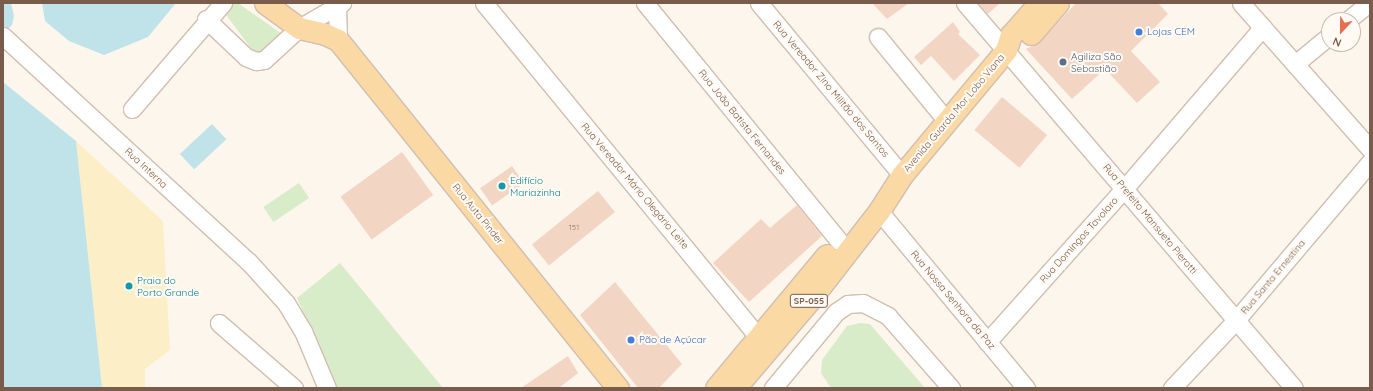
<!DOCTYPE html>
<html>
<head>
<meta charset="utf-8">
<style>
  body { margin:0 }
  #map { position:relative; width:1373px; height:391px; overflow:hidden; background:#fdf6ec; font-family:Quicksand,sans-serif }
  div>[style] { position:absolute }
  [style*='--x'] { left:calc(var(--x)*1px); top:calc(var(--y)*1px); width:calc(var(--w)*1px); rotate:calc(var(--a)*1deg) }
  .green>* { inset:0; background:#d8ecc9; transform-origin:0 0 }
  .sand>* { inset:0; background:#fcefc7 }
  .water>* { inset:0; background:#bfe3e8; transform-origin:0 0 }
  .building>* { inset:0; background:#f3d5c3; transform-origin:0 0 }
  .roads { filter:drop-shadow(1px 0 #d1beb0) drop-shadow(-1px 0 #d1beb0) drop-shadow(0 1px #d1beb0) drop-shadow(0 -1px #d1beb0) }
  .minor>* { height:17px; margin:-8.5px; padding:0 8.5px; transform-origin:8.5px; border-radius:8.5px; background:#fff }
  .major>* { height:21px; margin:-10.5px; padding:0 10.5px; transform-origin:10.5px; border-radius:10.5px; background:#fbd9a5 }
  .dots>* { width:11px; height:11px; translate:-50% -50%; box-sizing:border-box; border:2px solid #fffaf3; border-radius:50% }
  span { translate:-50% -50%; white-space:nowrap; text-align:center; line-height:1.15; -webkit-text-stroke:4px #fffaf3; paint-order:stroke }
  .number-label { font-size:8px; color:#987a6a }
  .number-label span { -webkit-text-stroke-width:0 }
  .shield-label span { padding:1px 3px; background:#fffaf3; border:1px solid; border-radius:3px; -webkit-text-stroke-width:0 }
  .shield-label { font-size:9px; color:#7a5c4d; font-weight:700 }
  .shop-label { font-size:10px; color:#366cbe }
  .left { translate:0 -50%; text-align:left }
  .service-label { font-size:10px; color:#4e5e75 }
  .street-label { font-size:10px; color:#7a5c4d }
  .culture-label { font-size:10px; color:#0d838f }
  .frame { position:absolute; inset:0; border:4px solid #7a5c4d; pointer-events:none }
  .north { position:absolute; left:1321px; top:12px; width:40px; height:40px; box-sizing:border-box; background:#fffaf3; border:1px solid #cabbb1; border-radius:50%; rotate:202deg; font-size:11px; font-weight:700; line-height:16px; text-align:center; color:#7a5c4d }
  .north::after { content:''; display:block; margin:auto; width:14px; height:18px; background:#e76f51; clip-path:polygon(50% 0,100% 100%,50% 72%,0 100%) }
</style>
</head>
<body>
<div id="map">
  <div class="green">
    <div style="clip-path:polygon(232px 3px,238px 3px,282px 34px,256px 55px,224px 12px)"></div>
    <div style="left:299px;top:183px;width:18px;height:43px;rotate:56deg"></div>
    <div style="clip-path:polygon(340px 263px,443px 388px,337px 388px,297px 298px)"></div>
    <div style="clip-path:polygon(860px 323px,870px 324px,925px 388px,831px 388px,821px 373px,822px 360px,847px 326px)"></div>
  </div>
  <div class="sand">
    <div style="clip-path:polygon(76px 141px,163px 221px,170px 350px,145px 369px,145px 388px,102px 388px)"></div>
  </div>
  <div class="water">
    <div style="clip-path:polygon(3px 3px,11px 3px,14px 16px,12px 25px,3px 34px)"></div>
    <div style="clip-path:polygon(42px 3px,176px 3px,148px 37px,104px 55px,69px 41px,45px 21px)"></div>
    <div style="clip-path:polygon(3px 82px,76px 141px,102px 388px,3px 388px)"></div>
    <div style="left:212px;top:124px;width:21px;height:44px;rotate:47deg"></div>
  </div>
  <div class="building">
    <div style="clip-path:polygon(872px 3px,909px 3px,887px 19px)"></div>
    <div style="clip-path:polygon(978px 3px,1000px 3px,988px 14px)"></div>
    <div style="clip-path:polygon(1076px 3px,1158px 3px,1168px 14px,1131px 51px,1160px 82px,1137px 103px,1105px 69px,1072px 99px,1026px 49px,1040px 42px)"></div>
    <div style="clip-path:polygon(953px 22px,960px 32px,958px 34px,980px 55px,954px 81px,931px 56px,921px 65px,914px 57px)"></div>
    <div style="left:1002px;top:97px;width:59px;height:43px;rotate:40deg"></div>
    <div style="left:402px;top:152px;width:53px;height:76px;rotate:54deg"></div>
    <div style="left:512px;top:166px;width:21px;height:39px;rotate:55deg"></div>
    <div style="left:598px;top:191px;width:27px;height:85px;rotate:51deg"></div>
    <div style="clip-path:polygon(797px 205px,822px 236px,749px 302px,713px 263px,761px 219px,770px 228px)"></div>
    <div style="clip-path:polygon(615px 282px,682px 364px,659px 388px,638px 388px,580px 315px)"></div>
    <div style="clip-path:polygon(568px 356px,578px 373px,559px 388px,521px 388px)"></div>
  </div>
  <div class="roads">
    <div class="minor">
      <div style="--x:484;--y:3;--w:431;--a:50.6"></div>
      <div style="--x:758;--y:336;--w:14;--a:82"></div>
      <div style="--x:645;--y:3;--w:307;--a:50.8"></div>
      <div style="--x:759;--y:3;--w:224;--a:50.3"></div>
      <div style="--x:965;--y:3;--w:506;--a:49.48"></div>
      <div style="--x:1241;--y:3;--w:195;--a:48.5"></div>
      <div style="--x:337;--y:7;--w:33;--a:88"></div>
      <div style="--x:206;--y:19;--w:55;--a:43.5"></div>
      <div style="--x:246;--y:57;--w:11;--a:22"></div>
      <div style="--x:256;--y:61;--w:8;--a:-7"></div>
      <div style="--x:264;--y:60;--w:47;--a:-42.4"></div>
      <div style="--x:299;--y:28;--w:50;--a:-30.2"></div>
      <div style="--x:1348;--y:20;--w:27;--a:-39"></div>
      <div style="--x:3;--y:36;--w:333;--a:42.6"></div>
      <div style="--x:248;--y:261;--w:57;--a:47.9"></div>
      <div style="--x:286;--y:303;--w:33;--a:59"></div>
      <div style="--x:303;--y:331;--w:62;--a:67.2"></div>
      <div style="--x:878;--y:37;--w:107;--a:50.7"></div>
      <div style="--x:1295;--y:64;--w:44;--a:-39.5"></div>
      <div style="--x:132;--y:109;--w:140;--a:-49.4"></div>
      <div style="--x:879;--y:211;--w:230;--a:50.3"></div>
      <div style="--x:219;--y:323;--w:99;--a:40.9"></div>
      <div style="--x:987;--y:342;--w:205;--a:-48.2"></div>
      <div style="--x:1124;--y:189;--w:213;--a:-49.4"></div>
      <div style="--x:773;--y:388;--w:99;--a:-50.3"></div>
      <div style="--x:836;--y:312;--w:14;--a:-34"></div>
      <div style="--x:848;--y:304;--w:15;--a:-4"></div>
      <div style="--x:863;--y:303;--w:28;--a:27"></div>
      <div style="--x:888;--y:316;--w:96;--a:48.8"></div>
      <div style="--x:1172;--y:388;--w:93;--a:-46.7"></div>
      <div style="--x:1236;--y:320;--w:207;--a:-49.7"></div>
    </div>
    <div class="major">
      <div style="--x:265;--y:3;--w:42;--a:36.3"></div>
      <div style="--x:299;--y:28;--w:27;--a:13"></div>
      <div style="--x:325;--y:34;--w:14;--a:25"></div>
      <div style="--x:338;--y:40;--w:447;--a:51.2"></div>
      <div style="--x:1031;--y:34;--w:41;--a:-48.9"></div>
      <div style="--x:716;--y:388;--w:173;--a:-50.2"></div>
      <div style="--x:735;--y:388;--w:114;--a:-49.6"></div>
      <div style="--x:809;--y:301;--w:114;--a:-52.1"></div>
      <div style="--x:879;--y:211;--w:43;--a:-57.4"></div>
      <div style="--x:902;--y:175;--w:163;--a:-50.2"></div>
      <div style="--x:1006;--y:50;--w:16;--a:-72"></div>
      <div style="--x:1011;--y:35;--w:43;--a:-48.8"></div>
    </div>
  </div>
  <div class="dots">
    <div style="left:1139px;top:32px;background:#3f7fe0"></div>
    <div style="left:1063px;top:62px;background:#5c6f8a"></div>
    <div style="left:502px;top:186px;background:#0f9aa8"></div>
    <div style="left:129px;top:286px;background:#0f9aa8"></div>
    <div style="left:631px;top:340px;background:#3f7fe0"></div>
  </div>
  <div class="number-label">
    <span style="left:574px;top:228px">151</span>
  </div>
  <div class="shield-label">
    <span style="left:809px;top:301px">SP-055</span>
  </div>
  <div class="shop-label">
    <span class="left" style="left:1147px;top:32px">Lojas CEM</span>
    <span class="left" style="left:639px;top:340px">Pão de Açúcar</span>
  </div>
  <div class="service-label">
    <span class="left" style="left:1071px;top:62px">Agiliza São<br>Sebastião</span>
  </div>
  <div class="street-label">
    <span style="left:831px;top:89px;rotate:50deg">Rua Vereador Zino Militão dos Santos</span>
    <span style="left:954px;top:113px;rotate:-50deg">Avenida Guarda Mor Lobo Viana</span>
    <span style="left:742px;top:122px;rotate:51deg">Rua João Batista Fernandes</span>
    <span style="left:146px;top:168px;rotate:43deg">Rua Interna</span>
    <span style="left:635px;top:186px;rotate:50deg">Rua Vereador Mário Olegário Leite</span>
    <span style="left:478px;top:214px;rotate:51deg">Rua Auta Pinder</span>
    <span style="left:1150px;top:219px;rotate:50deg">Rua Prefeito Mansueto Pierotti</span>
    <span style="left:1079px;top:240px;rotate:-48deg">Rua Domingos Tavolaro</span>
    <span style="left:1273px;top:277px;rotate:-50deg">Rua Santa Ernestina</span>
    <span style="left:953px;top:300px;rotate:50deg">Rua Nossa Senhora da Paz</span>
  </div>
  <div class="culture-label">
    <span class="left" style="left:510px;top:186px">Edifício<br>Mariazinha</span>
    <span class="left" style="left:137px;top:286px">Praia do<br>Porto Grande</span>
  </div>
  <div class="frame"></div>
  <div class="north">N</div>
</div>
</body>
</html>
